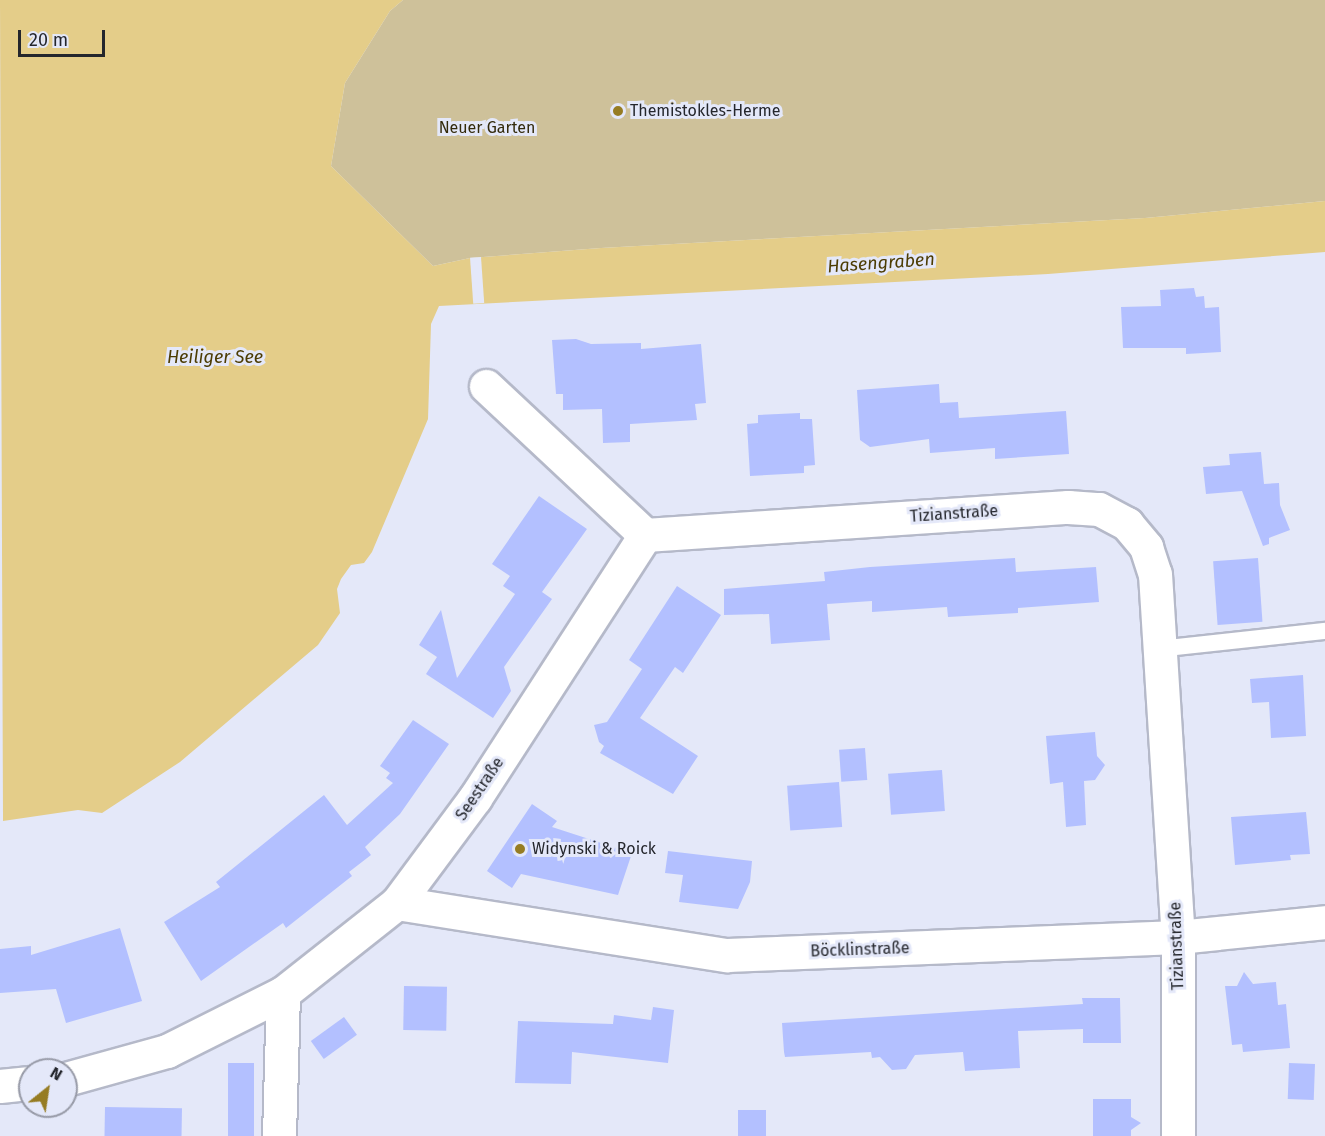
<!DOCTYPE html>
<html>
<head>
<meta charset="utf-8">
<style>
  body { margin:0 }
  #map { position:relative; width:1325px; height:1136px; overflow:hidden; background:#e4e8f9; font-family:"Fira Sans",sans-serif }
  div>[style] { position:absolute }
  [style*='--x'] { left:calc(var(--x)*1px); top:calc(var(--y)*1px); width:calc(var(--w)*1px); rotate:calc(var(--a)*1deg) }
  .green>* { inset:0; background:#cec19a }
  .water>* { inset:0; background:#e4cd89 }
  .pier>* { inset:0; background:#e4e8f9; transform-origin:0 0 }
  .building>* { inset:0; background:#b3c0ff; transform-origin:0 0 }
  .roads { filter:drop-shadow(2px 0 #b5b9c9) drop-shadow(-2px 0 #b5b9c9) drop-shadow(0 2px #b5b9c9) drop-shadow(0 -2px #b5b9c9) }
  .service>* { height:16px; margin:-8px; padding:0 8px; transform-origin:8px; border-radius:8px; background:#fff }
  .minor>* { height:33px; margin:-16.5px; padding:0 16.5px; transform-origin:16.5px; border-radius:16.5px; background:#fff }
  .dots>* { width:16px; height:16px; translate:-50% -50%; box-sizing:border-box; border:3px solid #e4e8f9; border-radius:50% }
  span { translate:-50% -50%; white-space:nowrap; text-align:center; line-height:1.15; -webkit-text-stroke:6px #e4e8f9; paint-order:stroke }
  .poi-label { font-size:16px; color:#24262c }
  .left { translate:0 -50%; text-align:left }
  .park-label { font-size:16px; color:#332a0b }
  .street-label { font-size:16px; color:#24262c }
  .water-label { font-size:18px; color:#4c3c03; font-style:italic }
  .north { position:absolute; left:18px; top:1058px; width:60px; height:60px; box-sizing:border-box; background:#e4e8f9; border:2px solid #979aa7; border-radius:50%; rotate:30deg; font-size:16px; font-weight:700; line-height:24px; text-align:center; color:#24262c }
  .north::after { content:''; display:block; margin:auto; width:21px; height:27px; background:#967c23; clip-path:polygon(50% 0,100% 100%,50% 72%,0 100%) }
  .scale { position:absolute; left:18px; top:30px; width:87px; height:27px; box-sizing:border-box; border:3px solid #24262c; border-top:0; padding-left:8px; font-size:18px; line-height:21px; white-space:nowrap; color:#24262c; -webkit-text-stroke:4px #e4e8f9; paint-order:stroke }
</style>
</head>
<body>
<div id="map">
  <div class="green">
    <div style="clip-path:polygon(403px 0,1325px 0,1325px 201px,1145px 218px,601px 248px,470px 258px,433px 266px,331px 166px,345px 83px,390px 11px)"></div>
  </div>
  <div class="water">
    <div style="clip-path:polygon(0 0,403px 0,390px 11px,345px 83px,331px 166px,433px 266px,470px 258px,601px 248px,1145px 218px,1325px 201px,1325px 252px,1048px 274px,439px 306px,431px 324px,428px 419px,372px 552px,364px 563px,351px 565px,341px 579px,337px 589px,340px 613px,318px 645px,180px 762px,102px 813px,78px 810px,3px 821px)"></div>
  </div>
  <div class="pier">
    <div style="left:481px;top:257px;width:46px;height:11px;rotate:86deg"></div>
  </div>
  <div class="building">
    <div style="clip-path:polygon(1194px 288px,1196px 297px,1204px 296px,1205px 308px,1219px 307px,1221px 352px,1186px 354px,1186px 348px,1123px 348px,1121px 307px,1161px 306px,1160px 290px)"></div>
    <div style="clip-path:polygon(576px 339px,591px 344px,641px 343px,641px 349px,701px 344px,706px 403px,695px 404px,697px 420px,630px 424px,630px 442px,603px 443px,602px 409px,563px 410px,563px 394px,556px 394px,552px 340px)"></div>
    <div style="clip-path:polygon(939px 384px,940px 403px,958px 402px,959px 418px,1066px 411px,1069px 454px,995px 459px,995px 448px,930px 453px,929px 439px,870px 447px,860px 440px,857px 390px)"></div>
    <div style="clip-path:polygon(800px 413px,800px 419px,812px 419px,815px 465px,804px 466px,804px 473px,750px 476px,747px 424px,758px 423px,758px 415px)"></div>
    <div style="clip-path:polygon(1261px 452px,1264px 484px,1279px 483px,1280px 505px,1290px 530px,1269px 538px,1269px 544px,1263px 546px,1242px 491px,1206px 494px,1203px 467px,1230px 465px,1229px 454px)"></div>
    <div style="clip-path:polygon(539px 496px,587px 529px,542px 592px,552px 599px,504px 667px,511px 691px,493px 718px,426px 674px,437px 657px,419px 645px,441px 610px,457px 678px,515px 594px,503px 586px,510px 576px,492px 564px)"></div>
    <div style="clip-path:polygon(1015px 558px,1016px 572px,1096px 567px,1099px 602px,1018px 608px,1018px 613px,948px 617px,947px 607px,872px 612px,872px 601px,827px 604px,830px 640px,771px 644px,769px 614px,724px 615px,724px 589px,825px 581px,824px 572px,870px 567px)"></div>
    <div style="left:1258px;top:558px;width:64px;height:45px;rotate:86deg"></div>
    <div style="clip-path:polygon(677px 586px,721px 615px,683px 673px,675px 667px,640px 718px,698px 756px,673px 794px,600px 753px,604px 746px,599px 742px,594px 725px,607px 722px,642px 669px,629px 660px)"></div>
    <div style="clip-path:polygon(1303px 675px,1306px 736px,1271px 738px,1269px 702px,1252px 703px,1250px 679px)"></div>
    <div style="clip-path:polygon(413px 720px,449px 744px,400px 814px,365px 847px,371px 855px,349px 872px,352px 876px,286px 928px,283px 923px,201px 981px,164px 922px,220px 887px,216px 882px,324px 795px,347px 825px,393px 783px,386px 778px,390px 773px,380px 766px)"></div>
    <div style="clip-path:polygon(1095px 732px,1097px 756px,1105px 765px,1095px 780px,1084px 781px,1086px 825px,1066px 827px,1063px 782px,1050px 784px,1046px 736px)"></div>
    <div style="left:865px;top:748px;width:32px;height:26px;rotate:86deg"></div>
    <div style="left:942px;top:770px;width:41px;height:54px;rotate:86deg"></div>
    <div style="left:839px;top:782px;width:45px;height:52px;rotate:86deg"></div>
    <div style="clip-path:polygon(532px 804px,557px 821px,552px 827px,632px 853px,618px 895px,521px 874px,512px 888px,487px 871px)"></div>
    <div style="clip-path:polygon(1306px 812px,1310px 854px,1290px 855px,1291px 860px,1235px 865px,1231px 817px)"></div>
    <div style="clip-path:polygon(668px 851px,752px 861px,750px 882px,738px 909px,679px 902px,683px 875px,665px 873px)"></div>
    <div style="clip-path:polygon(120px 928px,142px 1001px,66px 1023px,56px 989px,0 993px,0 949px,31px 946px,31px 955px)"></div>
    <div style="clip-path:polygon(1244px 972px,1253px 984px,1276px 982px,1278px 1005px,1286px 1004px,1290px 1048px,1243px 1052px,1242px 1044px,1232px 1045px,1225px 986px,1237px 986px)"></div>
    <div style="left:404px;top:986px;width:43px;height:44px;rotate:1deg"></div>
    <div style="clip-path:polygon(1082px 998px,1120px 998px,1121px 1043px,1083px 1043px,1083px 1029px,1018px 1031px,1020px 1068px,965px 1071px,963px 1052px,915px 1055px,906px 1069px,892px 1070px,880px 1057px,872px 1058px,871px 1052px,785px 1057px,784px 1052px,782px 1023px,1083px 1004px)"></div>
    <div style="clip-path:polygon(653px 1007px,674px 1010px,668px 1063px,572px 1052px,571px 1084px,515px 1083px,518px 1021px,613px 1024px,614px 1015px,651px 1020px)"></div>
    <div style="left:344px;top:1017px;width:22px;height:41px;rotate:54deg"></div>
    <div style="left:228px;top:1063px;width:26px;height:73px"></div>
    <div style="left:1289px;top:1063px;width:26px;height:36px;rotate:2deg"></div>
    <div style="clip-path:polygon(1093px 1099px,1131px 1099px,1131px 1117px,1141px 1123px,1131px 1130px,1131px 1136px,1093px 1136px)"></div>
    <div style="left:105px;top:1107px;width:77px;height:29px;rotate:1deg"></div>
    <div style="left:766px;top:1110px;width:26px;height:28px;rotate:90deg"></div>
  </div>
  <div class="roads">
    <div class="service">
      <div style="--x:1158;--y:649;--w:168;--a:-6.2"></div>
    </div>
    <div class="minor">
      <div style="--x:486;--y:386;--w:218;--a:43.1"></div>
      <div style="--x:645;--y:535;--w:424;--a:-3.8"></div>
      <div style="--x:1068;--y:507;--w:31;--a:4"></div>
      <div style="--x:1099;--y:509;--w:32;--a:28"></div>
      <div style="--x:1127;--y:524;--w:30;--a:50"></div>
      <div style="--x:1146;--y:547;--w:28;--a:72"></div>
      <div style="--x:1155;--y:574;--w:364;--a:86.4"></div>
      <div style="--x:1178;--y:937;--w:199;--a:90"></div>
      <div style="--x:397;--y:903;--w:334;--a:9"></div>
      <div style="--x:727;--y:955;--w:451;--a:-2.3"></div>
      <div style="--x:1178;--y:937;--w:148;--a:-5.8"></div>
      <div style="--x:66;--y:1079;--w:105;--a:-15.5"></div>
      <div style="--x:167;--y:1051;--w:130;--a:-26.6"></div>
      <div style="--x:283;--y:993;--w:145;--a:-38.3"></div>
      <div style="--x:397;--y:903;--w:131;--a:-53.4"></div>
      <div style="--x:475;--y:798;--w:313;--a:-57.1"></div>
      <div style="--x:0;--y:1086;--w:30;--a:-6"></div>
      <div style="--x:279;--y:1136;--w:143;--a:-88.4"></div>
    </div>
  </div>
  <div class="dots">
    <div style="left:618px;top:111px;background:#967c23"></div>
    <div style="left:520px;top:849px;background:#967c23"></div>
  </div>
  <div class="poi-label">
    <span class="left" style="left:630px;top:111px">Themistokles-Herme</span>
    <span class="left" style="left:532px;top:849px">Widynski &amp; Roick</span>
  </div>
  <div class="park-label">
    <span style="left:487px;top:128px">Neuer Garten</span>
  </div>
  <div class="street-label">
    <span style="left:954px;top:514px;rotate:-4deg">Tizianstraße</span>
    <span style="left:480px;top:789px;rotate:-56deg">Seestraße</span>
    <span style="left:1177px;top:946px;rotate:-92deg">Tizianstraße</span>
    <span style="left:860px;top:950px;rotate:-2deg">Böcklinstraße</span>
  </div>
  <div class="water-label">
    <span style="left:881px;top:263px;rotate:-4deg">Hasengraben</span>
    <span style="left:215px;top:357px">Heiliger See</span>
  </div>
  <div class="north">N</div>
  <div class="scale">20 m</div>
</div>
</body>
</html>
